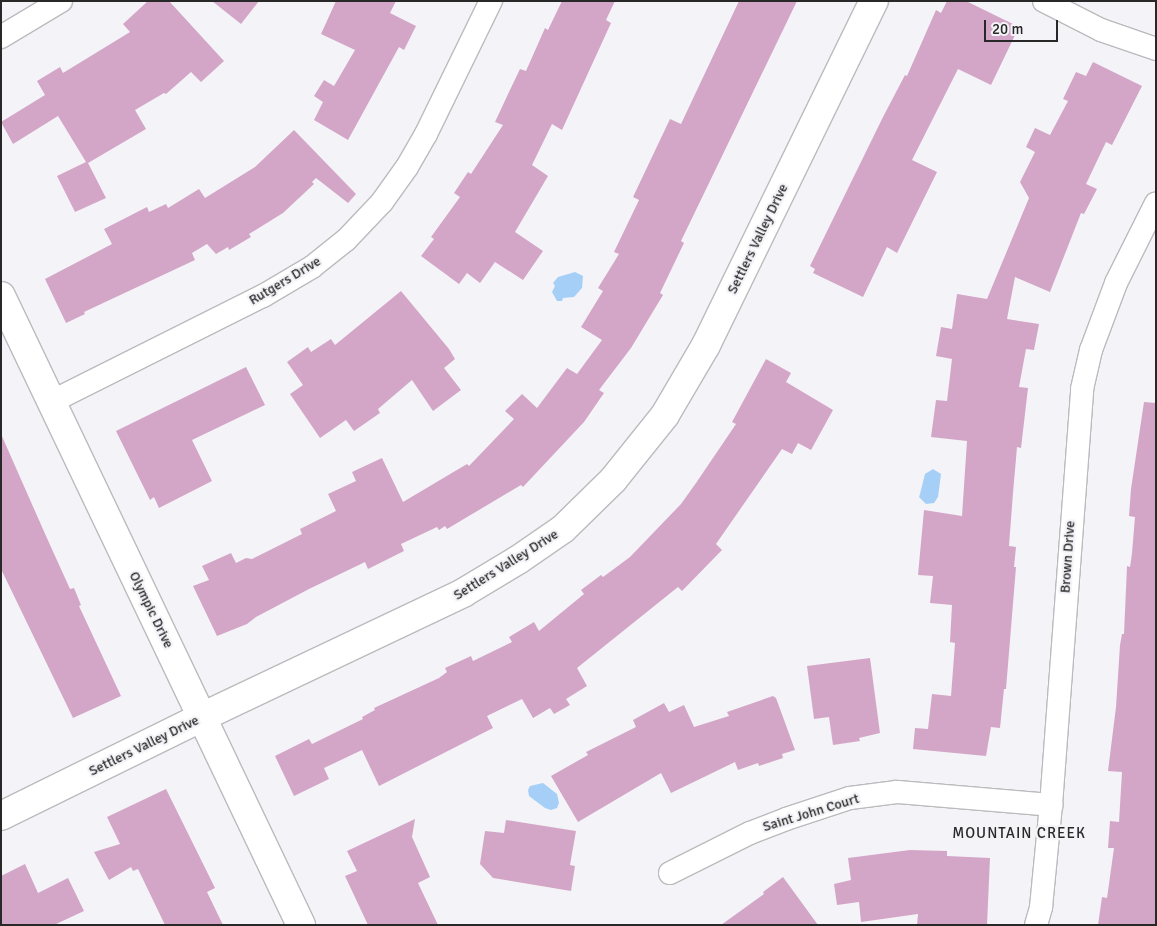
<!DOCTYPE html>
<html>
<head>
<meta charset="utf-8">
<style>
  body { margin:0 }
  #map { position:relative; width:1157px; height:926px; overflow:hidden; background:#f4f3f7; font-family:Signika,sans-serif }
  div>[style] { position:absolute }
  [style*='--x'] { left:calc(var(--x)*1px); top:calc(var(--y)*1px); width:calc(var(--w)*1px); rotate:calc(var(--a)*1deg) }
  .water>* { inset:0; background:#a6cff7 }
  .building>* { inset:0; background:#d3a6c8 }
  .roads { filter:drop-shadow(1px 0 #bbbbbe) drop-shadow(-1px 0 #bbbbbe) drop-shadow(0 1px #bbbbbe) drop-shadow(0 -1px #bbbbbe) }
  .minor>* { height:22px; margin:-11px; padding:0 11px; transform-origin:11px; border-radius:11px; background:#fff }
  .tertiary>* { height:28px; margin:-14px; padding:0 14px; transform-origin:14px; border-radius:14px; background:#fff }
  span { translate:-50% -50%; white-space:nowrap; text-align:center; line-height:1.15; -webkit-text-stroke:4.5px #f4f3f7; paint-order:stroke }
  .street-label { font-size:14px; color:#282829 }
  .neighbourhood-label { font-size:15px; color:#282829; letter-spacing:1px }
  .frame { position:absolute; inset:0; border:2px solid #282829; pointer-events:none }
  .scale { position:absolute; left:984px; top:20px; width:74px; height:22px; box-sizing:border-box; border:2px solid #282829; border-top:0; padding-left:6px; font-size:15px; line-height:18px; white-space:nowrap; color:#282829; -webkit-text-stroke:4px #f4f3f7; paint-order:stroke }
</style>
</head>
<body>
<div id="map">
  <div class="water">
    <div style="clip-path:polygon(575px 272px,583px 276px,582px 288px,574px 297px,563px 298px,562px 301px,557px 301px,552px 292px,555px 286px,553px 283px,558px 277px)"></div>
    <div style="clip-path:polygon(933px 469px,941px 474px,938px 497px,934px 503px,926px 504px,919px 497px,920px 494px,925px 474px)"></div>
    <div style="clip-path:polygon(543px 783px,557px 794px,559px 803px,557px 808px,551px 810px,545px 808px,529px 796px,528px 790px,530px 786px)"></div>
  </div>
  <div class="building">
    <div style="clip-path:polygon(148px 1px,169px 1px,224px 61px,201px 82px,191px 72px,166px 94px,164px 93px,135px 110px,146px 129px,88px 163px,106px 198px,75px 212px,57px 176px,86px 162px,58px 116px,13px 144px,1px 122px,45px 95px,37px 81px,60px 67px,63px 73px,130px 32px,123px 24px)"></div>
    <div style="clip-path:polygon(212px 1px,259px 1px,241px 24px)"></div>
    <div style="clip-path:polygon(336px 1px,396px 1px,390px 13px,416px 26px,404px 50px,399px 47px,348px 140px,314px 120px,323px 102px,314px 96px,324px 80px,334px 86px,355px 50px,321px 34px)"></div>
    <div style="clip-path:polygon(562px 1px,615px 1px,606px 20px,611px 23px,562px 130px,552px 124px,532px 165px,548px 176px,515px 232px,543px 251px,523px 280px,495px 262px,480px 283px,467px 273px,459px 284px,421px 256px,434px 239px,431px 237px,460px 197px,454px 193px,468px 172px,471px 174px,503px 125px,495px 122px,509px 92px,520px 69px,526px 71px,545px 28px,548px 30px)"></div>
    <div style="clip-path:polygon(739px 1px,797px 1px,681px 241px,684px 243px,660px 293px,663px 295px,631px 348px,599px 390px,604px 393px,584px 422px,523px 487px,521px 485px,447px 529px,445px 526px,439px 530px,437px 527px,401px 544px,404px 551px,368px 569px,365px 562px,309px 589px,256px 617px,247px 624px,217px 636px,193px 586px,209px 580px,202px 566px,231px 553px,236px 563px,246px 558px,252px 559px,302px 534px,300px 529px,336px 511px,328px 494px,356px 481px,352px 472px,382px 458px,403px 502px,467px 464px,469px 466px,514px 419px,505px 411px,522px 394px,537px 408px,567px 368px,577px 374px,602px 340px,581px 327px,603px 291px,598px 288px,619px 254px,614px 252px,639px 200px,633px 197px,670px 119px,681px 124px)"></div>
    <div style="clip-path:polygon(947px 1px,966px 1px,1019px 27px,991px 85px,958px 69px,912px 160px,937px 172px,897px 253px,887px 247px,863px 297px,813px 273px,815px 269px,810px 266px,883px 117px,905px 75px,907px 76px,936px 10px,941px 13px)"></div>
    <div style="clip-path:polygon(1093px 62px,1142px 86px,1112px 145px,1106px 142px,1086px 184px,1097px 189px,1084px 214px,1081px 213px,1050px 292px,1015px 277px,1007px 319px,1039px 324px,1034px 350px,1026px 349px,1019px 387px,1028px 388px,1021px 448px,1017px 447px,1013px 493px,1009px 546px,1016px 547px,1014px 567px,1016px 567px,1006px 689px,1004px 689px,1000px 728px,991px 727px,986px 756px,913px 749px,915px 728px,928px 729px,932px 694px,951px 696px,955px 643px,950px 642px,952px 605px,930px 603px,933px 576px,918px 575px,924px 510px,962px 516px,967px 441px,931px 437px,936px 400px,947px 401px,952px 359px,936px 356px,941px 327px,952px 329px,957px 294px,987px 299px,1029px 198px,1020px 182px,1035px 152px,1026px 147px,1035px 128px,1050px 135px,1068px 101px,1063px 99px,1076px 72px,1086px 76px)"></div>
    <div style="clip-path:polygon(294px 130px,356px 194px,348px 203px,316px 178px,312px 182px,314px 184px,283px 213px,249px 234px,251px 237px,229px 250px,228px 247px,216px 254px,207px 244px,192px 253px,195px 260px,84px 312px,85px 314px,66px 323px,45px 279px,112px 244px,104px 229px,147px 207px,149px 212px,166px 204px,168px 208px,199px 189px,205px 198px,255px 167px)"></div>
    <div style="clip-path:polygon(401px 291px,449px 349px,455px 359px,444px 368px,461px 390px,433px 411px,412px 380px,378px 409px,380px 413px,354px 431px,346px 420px,320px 438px,290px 394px,303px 385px,287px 362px,308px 347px,311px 352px,331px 339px,335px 345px)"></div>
    <div style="clip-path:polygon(766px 359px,791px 373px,786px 382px,833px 410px,811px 450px,798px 443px,792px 454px,782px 449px,716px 544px,722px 550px,682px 591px,678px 587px,577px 668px,587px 686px,566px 699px,570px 705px,554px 714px,550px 708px,533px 718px,522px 699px,487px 716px,493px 728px,379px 786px,362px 750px,324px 768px,329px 779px,294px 796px,275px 756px,309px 739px,312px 744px,363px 719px,362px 717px,375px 710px,374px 708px,439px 678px,447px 672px,445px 668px,471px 656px,473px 661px,512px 642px,509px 637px,534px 622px,539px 631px,584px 594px,581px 590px,601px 575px,603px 577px,630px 557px,681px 504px,696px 483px,736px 424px,732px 422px)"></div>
    <div style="clip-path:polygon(246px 367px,265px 405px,192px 440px,212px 481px,159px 508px,154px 497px,150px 500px,116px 431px)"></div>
    <div style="clip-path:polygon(1144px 402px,1156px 403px,1156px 925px,1098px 925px,1102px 897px,1107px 898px,1114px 848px,1108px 848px,1110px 821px,1119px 822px,1122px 772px,1108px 771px,1116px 707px,1120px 645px,1122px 634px,1124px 634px,1127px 566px,1130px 567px,1132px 553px,1135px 517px,1129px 516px,1131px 489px)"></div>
    <div style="clip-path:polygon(1px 434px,46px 536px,70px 589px,74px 588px,81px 605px,79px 606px,121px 696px,73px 718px,1px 569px)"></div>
    <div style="clip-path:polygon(870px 658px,880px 733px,859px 738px,860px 741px,833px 745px,829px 717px,814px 719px,807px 666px)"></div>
    <div style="clip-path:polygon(773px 696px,776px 698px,795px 750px,782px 754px,783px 758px,759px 766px,758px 763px,738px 770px,735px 762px,671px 793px,661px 773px,578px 822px,551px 776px,588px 755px,586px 752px,636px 727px,633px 720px,664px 703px,669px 712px,684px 705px,694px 727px,729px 716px,727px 712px)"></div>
    <div style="clip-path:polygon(166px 789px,215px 888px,207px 892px,223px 925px,165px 925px,138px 869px,133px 871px,131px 867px,109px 880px,94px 852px,120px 844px,107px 817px)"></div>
    <div style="clip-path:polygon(415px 819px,412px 837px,430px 877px,418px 883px,438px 925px,368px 925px,345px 876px,357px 871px,347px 851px)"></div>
    <div style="clip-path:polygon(506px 820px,576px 831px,570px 865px,575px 866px,571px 891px,493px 878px,480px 864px,485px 831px,504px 833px)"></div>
    <div style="clip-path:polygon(910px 850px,947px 851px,947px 856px,990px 858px,987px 925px,917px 925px,918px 914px,861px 922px,859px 902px,837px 905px,834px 884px,851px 880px,848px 858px)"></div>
    <div style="clip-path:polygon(25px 864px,38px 893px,68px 878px,84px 911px,54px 925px,1px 925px,1px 876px)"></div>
    <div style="clip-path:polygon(783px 877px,818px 925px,721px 925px,764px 894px,763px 892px)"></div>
  </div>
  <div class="roads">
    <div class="minor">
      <div style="--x:1044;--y:1;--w:64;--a:27"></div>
      <div style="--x:1101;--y:30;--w:58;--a:19.1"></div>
      <div style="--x:1;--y:37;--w:70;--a:-31"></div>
      <div style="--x:51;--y:402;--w:237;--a:-26.6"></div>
      <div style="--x:263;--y:296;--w:57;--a:-30.6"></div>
      <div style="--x:312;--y:267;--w:43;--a:-38.5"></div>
      <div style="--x:346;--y:240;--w:52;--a:-46.5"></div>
      <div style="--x:382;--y:202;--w:43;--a:-54.5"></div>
      <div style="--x:407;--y:167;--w:38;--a:-60"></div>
      <div style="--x:426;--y:134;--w:148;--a:-64"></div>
      <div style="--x:670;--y:873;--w:89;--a:-26.6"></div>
      <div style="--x:750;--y:833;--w:39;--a:-21"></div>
      <div style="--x:786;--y:819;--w:67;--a:-18.2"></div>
      <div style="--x:850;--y:798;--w:47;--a:-7.3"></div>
      <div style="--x:897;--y:792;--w:155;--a:4.8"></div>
      <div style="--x:1036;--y:925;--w:19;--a:-74"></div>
      <div style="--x:1041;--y:907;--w:102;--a:-84.4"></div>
      <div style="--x:1051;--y:805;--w:417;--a:-85.7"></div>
      <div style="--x:1082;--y:389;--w:40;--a:-77"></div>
      <div style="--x:1091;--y:350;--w:72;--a:-69.5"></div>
      <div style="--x:1116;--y:283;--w:89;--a:-63.4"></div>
    </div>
    <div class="tertiary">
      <div style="--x:1;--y:296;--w:697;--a:64.5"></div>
      <div style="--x:1;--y:816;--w:224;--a:-26.2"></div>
      <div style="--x:202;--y:717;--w:289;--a:-25.4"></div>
      <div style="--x:463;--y:593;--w:64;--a:-31"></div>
      <div style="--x:518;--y:560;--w:55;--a:-34.6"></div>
      <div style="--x:563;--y:529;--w:70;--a:-44.4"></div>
      <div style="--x:613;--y:480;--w:83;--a:-51.3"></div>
      <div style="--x:665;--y:415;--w:81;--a:-59.6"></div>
      <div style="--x:706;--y:345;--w:383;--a:-64"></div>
    </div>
  </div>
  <div class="street-label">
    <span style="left:758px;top:239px;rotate:-64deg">Settlers Valley Drive</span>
    <span style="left:285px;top:281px;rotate:-31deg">Rutgers Drive</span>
    <span style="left:1068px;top:557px;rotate:-86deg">Brown Drive</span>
    <span style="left:506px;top:565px;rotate:-32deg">Settlers Valley Drive</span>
    <span style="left:151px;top:610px;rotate:64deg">Olympic Drive</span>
    <span style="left:144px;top:746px;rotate:-26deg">Settlers Valley Drive</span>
    <span style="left:811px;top:813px;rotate:-17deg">Saint John Court</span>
  </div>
  <div class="neighbourhood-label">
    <span style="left:1019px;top:834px">MOUNTAIN CREEK</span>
  </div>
  <div class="frame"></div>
  <div class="scale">20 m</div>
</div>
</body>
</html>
